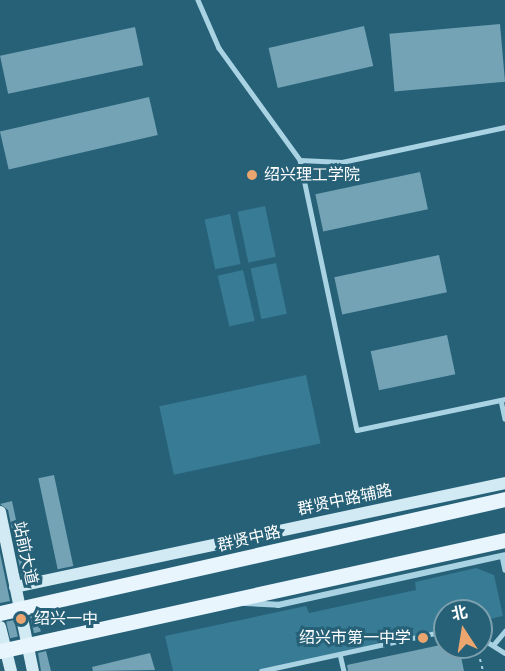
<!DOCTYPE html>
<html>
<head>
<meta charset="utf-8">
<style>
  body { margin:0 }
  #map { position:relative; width:505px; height:671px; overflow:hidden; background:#266178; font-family:Helvetica,"Noto Sans SC",sans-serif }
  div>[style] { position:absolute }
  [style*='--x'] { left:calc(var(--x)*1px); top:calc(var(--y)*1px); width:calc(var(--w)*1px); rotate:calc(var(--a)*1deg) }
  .green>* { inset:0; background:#377b94; transform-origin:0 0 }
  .building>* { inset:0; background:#73a3b5; transform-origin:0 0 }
  .path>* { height:2px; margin-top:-1px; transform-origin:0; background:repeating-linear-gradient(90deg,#a9d3e3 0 3px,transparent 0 7.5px) }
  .lane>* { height:4.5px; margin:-2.25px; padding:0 2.25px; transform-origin:2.25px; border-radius:2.25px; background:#a9d3e3 }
  .street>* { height:6px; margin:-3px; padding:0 3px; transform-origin:3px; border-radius:3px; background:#a9d3e3 }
  .secondary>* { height:12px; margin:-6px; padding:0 6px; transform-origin:6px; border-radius:6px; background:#d1eaf3 }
  .primary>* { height:15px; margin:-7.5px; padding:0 7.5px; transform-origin:7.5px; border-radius:7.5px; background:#e8f5fc }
  .dots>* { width:16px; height:16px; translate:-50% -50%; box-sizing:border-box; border:3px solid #266178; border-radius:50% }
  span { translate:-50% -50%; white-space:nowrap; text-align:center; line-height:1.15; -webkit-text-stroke:6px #266178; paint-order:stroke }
  .poi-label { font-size:16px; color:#fff }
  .left { translate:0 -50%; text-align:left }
  .right { translate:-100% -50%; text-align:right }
  .street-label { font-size:16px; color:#fff }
  .north { position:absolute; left:433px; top:599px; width:60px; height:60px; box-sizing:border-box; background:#266178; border:2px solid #7da0ae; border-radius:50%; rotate:348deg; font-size:16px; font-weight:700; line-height:24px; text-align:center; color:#fff }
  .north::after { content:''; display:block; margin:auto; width:21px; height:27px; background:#eba56f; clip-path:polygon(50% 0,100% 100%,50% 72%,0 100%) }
</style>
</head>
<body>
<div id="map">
  <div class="green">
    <div style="left:265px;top:206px;width:52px;height:28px;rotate:78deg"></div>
    <div style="left:230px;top:214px;width:51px;height:26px;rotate:78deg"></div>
    <div style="left:276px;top:263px;width:52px;height:26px;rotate:78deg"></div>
    <div style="left:243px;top:270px;width:52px;height:26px;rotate:77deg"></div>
    <div style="left:306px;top:375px;width:70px;height:150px;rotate:78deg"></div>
    <div style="clip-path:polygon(476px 568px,494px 575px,503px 616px,481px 621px,481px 611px,445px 611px,445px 629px,256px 671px,173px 671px,165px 636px,306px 606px,309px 613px,416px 590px,415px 582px)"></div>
  </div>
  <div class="building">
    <div style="left:500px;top:24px;width:58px;height:111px;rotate:85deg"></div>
    <div style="left:364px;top:26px;width:41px;height:98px;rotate:77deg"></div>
    <div style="left:135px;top:27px;width:39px;height:138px;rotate:78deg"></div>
    <div style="left:149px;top:97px;width:39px;height:153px;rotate:77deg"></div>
    <div style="left:420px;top:172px;width:38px;height:107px;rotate:78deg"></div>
    <div style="left:439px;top:255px;width:38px;height:107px;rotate:78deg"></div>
    <div style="left:447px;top:335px;width:40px;height:78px;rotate:78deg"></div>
    <div style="left:54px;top:475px;width:93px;height:16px;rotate:78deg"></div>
    <div style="clip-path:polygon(12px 501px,28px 576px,22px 577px,8px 510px,0 504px)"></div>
    <div style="clip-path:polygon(0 553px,10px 601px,0 603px)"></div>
    <div style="left:37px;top:615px;width:17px;height:7px;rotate:77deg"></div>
    <div style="left:14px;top:620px;width:17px;height:8px;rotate:77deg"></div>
    <div style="clip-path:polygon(445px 644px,459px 647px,464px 671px,348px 671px,347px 665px)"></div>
    <div style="clip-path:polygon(46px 651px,51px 671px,41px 671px,38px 653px)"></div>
    <div style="clip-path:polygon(150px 653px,155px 670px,93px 671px,92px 667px)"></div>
  </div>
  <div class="path">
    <div style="--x:480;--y:659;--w:12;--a:76"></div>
  </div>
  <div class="lane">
    <div style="--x:198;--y:0;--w:52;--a:66.4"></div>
    <div style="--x:219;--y:48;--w:138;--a:54.1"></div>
    <div style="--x:300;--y:160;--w:42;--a:2.7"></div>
    <div style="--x:342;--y:162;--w:167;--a:-12.1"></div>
    <div style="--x:300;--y:160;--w:276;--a:78.1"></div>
    <div style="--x:357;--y:430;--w:151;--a:-11.8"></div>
    <div style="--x:501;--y:400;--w:19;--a:78"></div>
    <div style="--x:502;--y:556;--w:14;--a:78"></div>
    <div style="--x:481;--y:638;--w:28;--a:32"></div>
    <div style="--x:494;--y:644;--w:17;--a:-50"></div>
    <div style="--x:340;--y:654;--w:17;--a:77"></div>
    <div style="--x:261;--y:671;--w:188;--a:-12.3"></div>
  </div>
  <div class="street">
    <div style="--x:245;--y:603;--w:33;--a:3"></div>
    <div style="--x:278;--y:605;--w:232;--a:-12.4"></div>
  </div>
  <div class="secondary">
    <div style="--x:0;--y:512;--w:162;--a:78.3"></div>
    <div style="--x:15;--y:587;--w:501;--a:-11.98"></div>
    <div style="--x:0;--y:627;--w:45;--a:76"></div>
  </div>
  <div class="primary">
    <div style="--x:0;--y:613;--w:518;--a:-12.72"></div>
    <div style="--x:0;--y:651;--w:517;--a:-12.4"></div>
  </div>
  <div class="dots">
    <div style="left:252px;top:175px;background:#eba56f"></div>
    <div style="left:21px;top:619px;background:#eba56f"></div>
    <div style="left:423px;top:638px;background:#eba56f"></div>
  </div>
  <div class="poi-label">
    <span class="left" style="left:264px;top:175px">绍兴理工学院</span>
    <span class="left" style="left:34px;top:619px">绍兴一中</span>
    <span class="right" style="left:411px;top:638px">绍兴市第一中学</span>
  </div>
  <div class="street-label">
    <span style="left:345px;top:500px;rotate:-12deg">群贤中路辅路</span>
    <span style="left:249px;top:539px;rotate:-13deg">群贤中路</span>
    <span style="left:25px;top:553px;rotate:78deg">站前大道</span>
  </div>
  <div class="north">北</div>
</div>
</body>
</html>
